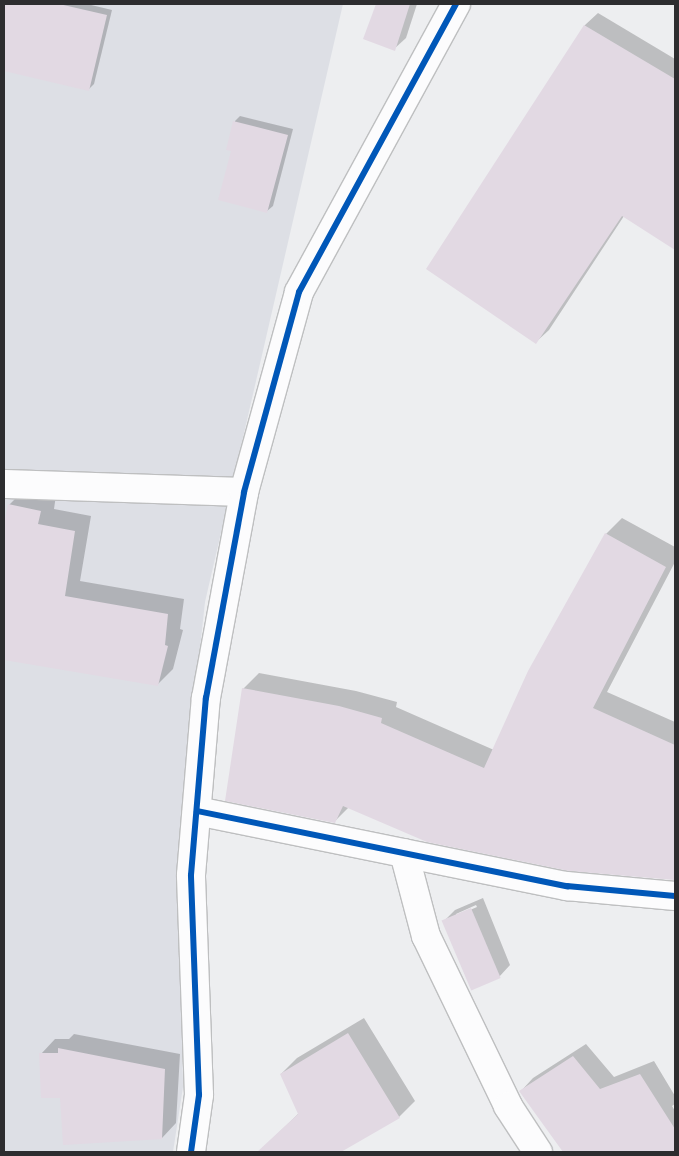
<!DOCTYPE html>
<html>
<head>
<meta charset="utf-8">
<style>
  body { margin:0 }
  #map { position:relative; width:679px; height:1156px; overflow:hidden; background:#edeef0; font-family:Roboto,sans-serif }
  div>[style] { position:absolute }
  [style*='--x'] { left:calc(var(--x)*1px); top:calc(var(--y)*1px); width:calc(var(--w)*1px); rotate:calc(var(--a)*1deg) }
  .built>* { inset:0; background:#dddfe5 }
  .shadow>* { inset:0; background:#0003 }
  .building>* { inset:0; background:#e2d9e3; transform-origin:0 0 }
  .roads { filter:drop-shadow(1px 0 #bebfc0) drop-shadow(-1px 0 #bebfc0) drop-shadow(0 1px #bebfc0) drop-shadow(0 -1px #bebfc0) }
  .minor>* { height:28px; margin:-14px; padding:0 14px; transform-origin:14px; border-radius:14px; background:#fcfcfd }
  .tertiary>* { height:28px; margin:-14px; padding:0 14px; transform-origin:14px; border-radius:14px; background:#fcfcfd }
  .cycleway>* { height:6px; margin:-3px; padding:0 3px; transform-origin:3px; border-radius:3px; background:#0057b8 }
  span { translate:-50% -50%; white-space:nowrap; text-align:center; line-height:1.15; -webkit-text-stroke:4px #ecedf1; paint-order:stroke }
  .frame { position:absolute; inset:0; border:5px solid #2d2d2f; pointer-events:none }
</style>
</head>
<body>
<div id="map">
  <div class="built">
    <div style="clip-path:polygon(4px 4px,343px 4px,205px 602px,179px 841px,183px 1087px,173px 1152px,4px 1152px)"></div>
  </div>
  <div class="shadow">
    <div style="clip-path:polygon(4px 4px,87px 4px,112px 10px,94px 84px,88px 90px,4px 70px)"></div>
    <div style="clip-path:polygon(377px 4px,417px 4px,406px 38px,394px 49px,365px 39px)"></div>
    <div style="clip-path:polygon(598px 13px,675px 59px,675px 249px,624px 216px,549px 330px,536px 342px,428px 268px,585px 25px)"></div>
    <div style="clip-path:polygon(240px 116px,293px 129px,273px 206px,267px 211px,233px 150px,235px 121px)"></div>
    <div style="clip-path:polygon(25px 489px,56px 495px,54px 509px,91px 516px,80px 581px,184px 599px,180px 629px,183px 630px,173px 669px,157px 685px,4px 659px,4px 530px,9px 505px)"></div>
    <div style="clip-path:polygon(622px 518px,675px 547px,675px 562px,607px 692px,675px 722px,675px 878px,569px 869px,349px 807px,334px 822px,243px 689px,259px 673px,356px 691px,397px 702px,396px 707px,494px 750px,606px 534px)"></div>
    <div style="clip-path:polygon(evenodd,483px 898px,510px 965px,499px 977px,444px 921px,455px 910px,483px 898px,476px 905px,477px 907px,456px 916px,456px 914px,476px 905px)"></div>
    <div style="clip-path:polygon(364px 1018px,415px 1101px,399px 1117px,338px 1152px,270px 1152px,265px 1146px,299px 1113px,281px 1074px,297px 1058px)"></div>
    <div style="clip-path:polygon(74px 1034px,180px 1054px,176px 1123px,162px 1138px,61px 1097px,41px 1054px,55px 1039px,69px 1039px)"></div>
    <div style="clip-path:polygon(586px 1044px,614px 1077px,654px 1061px,675px 1096px,675px 1104px,672px 1106px,675px 1111px,675px 1152px,565px 1152px,521px 1091px,533px 1078px)"></div>
  </div>
  <div class="building">
    <div style="clip-path:polygon(4px 4px,59px 4px,107px 15px,89px 91px,4px 71px)"></div>
    <div style="clip-path:polygon(376px 4px,410px 4px,395px 51px,363px 39px)"></div>
    <div style="clip-path:polygon(584px 25px,675px 79px,675px 250px,622px 216px,536px 344px,426px 269px)"></div>
    <div style="clip-path:polygon(233px 121px,288px 135px,267px 213px,218px 200px,231px 151px,226px 150px)"></div>
    <div style="clip-path:polygon(8px 504px,41px 511px,38px 524px,75px 531px,65px 596px,168px 614px,165px 645px,168px 646px,158px 686px,4px 660px,4px 524px)"></div>
    <div style="clip-path:polygon(605px 533px,666px 567px,593px 708px,675px 745px,675px 880px,569px 871px,427px 842px,343px 806px,335px 823px,225px 801px,242px 688px,339px 706px,382px 718px,381px 723px,484px 768px,528px 671px)"></div>
    <div style="left:471px;top:908px;width:76px;height:32px;rotate:67deg"></div>
    <div style="clip-path:polygon(348px 1033px,400px 1118px,341px 1152px,257px 1152px,298px 1114px,280px 1074px)"></div>
    <div style="clip-path:polygon(58px 1048px,165px 1069px,162px 1139px,63px 1145px,60px 1098px,41px 1098px,39px 1053px,58px 1053px)"></div>
    <div style="clip-path:polygon(573px 1056px,600px 1089px,640px 1074px,675px 1129px,675px 1152px,563px 1152px,519px 1091px)"></div>
  </div>
  <div class="roads">
    <div class="minor">
      <div style="--x:4;--y:484;--w:240;--a:1.9"></div>
      <div style="--x:197;--y:811;--w:378;--a:11.5"></div>
      <div style="--x:567;--y:886;--w:108;--a:5.3"></div>
      <div style="--x:404;--y:853;--w:86;--a:75.2"></div>
      <div style="--x:426;--y:936;--w:189;--a:64.2"></div>
      <div style="--x:508;--y:1106;--w:55;--a:56.9"></div>
    </div>
    <div class="tertiary">
      <div style="--x:191;--y:1152;--w:58;--a:-82"></div>
      <div style="--x:199;--y:1095;--w:220;--a:-92.1"></div>
      <div style="--x:191;--y:875;--w:178;--a:-85.2"></div>
      <div style="--x:206;--y:698;--w:209;--a:-79.5"></div>
      <div style="--x:244;--y:492;--w:207;--a:-74.6"></div>
      <div style="--x:299;--y:292;--w:328;--a:-61.4"></div>
    </div>
  </div>
  <div class="cycleway">
    <div style="--x:197;--y:811;--w:378;--a:11.5"></div>
    <div style="--x:567;--y:886;--w:108;--a:5.3"></div>
    <div style="--x:191;--y:1152;--w:58;--a:-82"></div>
    <div style="--x:199;--y:1095;--w:220;--a:-92.1"></div>
    <div style="--x:191;--y:875;--w:178;--a:-85.2"></div>
    <div style="--x:206;--y:698;--w:209;--a:-79.5"></div>
    <div style="--x:244;--y:492;--w:207;--a:-74.6"></div>
    <div style="--x:299;--y:292;--w:328;--a:-61.4"></div>
  </div>
  <div class="frame"></div>
</div>
</body>
</html>
